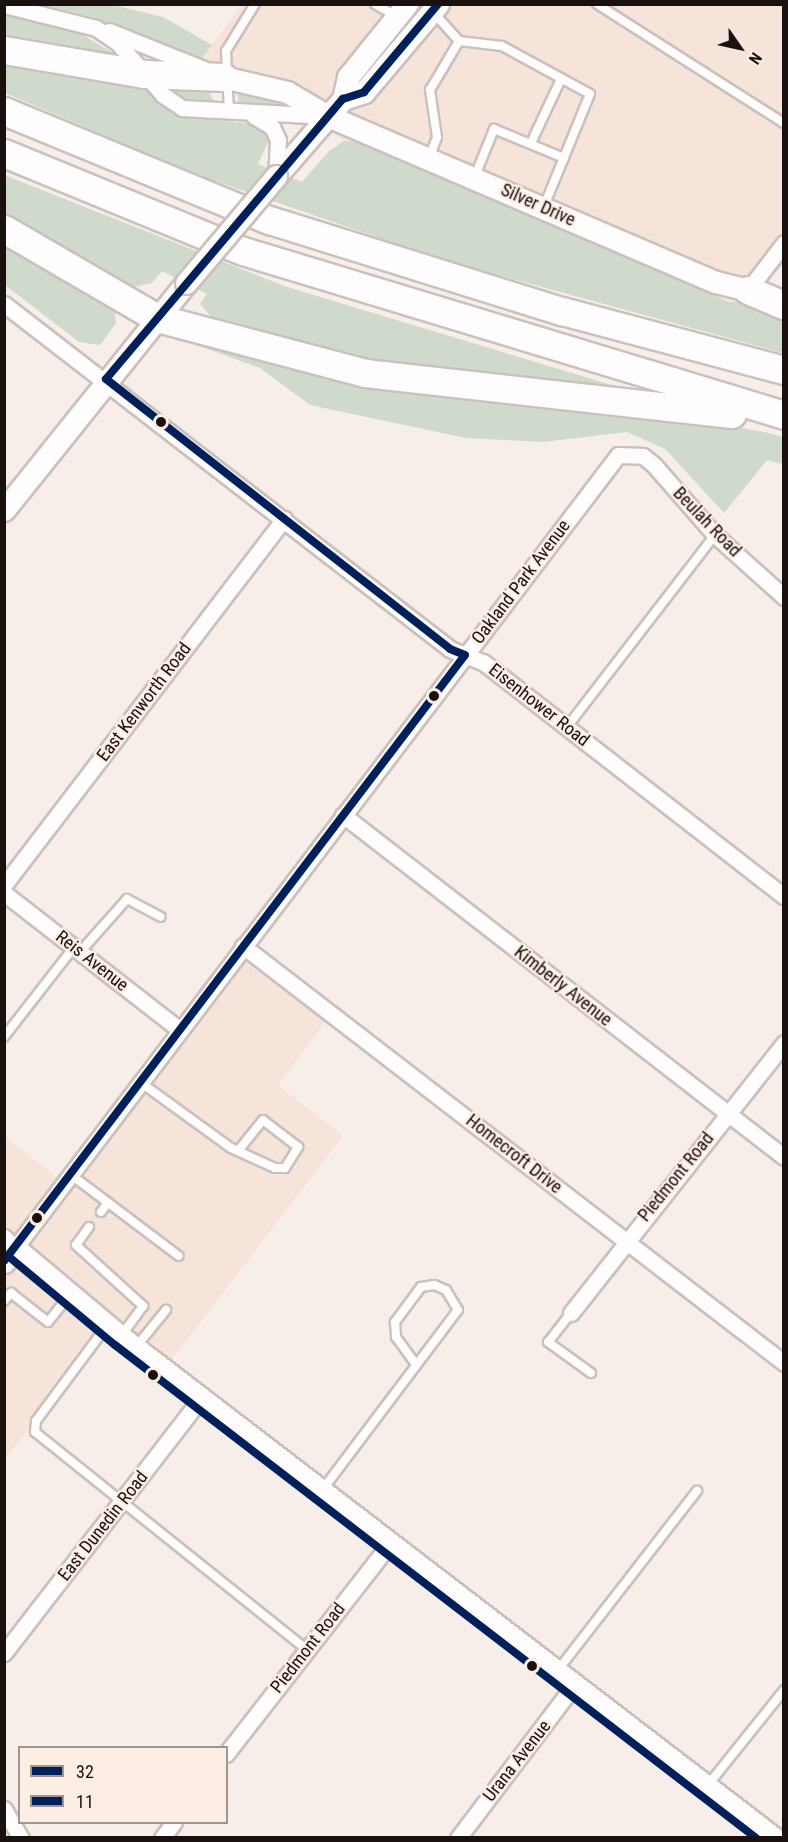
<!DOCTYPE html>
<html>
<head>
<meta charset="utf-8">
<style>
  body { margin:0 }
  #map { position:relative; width:788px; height:1842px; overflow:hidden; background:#f7eeea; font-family:"Roboto Condensed",sans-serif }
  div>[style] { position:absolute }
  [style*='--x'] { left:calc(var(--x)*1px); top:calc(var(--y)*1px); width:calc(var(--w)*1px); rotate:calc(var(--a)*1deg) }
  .built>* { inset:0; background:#f6e4db }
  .green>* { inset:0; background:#cfd9cc }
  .roads { filter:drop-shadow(2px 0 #cac1bd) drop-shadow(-2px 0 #cac1bd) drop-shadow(0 2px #cac1bd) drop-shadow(0 -2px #cac1bd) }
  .lane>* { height:8px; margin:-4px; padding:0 4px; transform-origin:4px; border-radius:4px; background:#fefcfc }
  .street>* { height:15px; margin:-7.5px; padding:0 7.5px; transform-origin:7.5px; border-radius:7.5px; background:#fefcfc }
  .secondary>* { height:21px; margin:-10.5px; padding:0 10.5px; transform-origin:10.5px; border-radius:10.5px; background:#fefcfc }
  .highway>* { height:27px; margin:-13.5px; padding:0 13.5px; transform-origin:13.5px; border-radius:13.5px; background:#fefcfc }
  .bridges { filter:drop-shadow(2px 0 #cac1bd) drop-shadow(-2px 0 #cac1bd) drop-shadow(0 2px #cac1bd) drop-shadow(0 -2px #cac1bd) }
  .secondary-bridge>* { height:21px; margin:-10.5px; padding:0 10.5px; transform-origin:10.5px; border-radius:10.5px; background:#fefcfc }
  .bus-1>* { height:8px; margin:-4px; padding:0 4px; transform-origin:4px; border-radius:4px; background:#00205b }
  .bus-2>* { height:8px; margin:-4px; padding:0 4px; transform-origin:4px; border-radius:4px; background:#00205b }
  .dots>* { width:16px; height:16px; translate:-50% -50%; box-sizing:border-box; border:3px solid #fcede5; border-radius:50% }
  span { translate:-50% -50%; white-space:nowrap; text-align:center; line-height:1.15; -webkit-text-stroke:4.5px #fcede5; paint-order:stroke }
  .street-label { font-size:18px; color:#19110d }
  .frame { position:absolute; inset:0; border:6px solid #19110d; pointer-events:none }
  .legend { position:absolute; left:18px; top:1746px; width:210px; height:78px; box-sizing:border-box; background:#fcede5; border:2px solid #a1958f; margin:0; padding:8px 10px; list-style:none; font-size:18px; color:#19110d }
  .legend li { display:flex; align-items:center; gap:12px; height:30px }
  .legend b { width:30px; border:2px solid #a1958f }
  .north { position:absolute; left:710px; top:18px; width:60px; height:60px; -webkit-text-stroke:4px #fcede5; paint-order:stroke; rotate:124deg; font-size:16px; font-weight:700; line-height:24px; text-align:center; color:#19110d }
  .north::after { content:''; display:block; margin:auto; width:21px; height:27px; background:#19110d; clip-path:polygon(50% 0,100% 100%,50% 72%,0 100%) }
</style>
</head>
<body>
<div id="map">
  <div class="built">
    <div style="clip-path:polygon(242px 5px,783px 5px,783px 265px,747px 302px,729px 302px,361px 142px,344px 141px,274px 97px,252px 70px,199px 62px)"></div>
    <div style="clip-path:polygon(246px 947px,331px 1014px,278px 1085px,343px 1136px,164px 1370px,108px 1328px,5px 1459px,5px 1137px,63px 1182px)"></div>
  </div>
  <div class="green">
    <div style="clip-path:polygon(43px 5px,113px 5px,163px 17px,212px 45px,199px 62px,93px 17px)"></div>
    <div style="clip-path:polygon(5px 15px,80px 33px,121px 58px,5px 43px)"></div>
    <div style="clip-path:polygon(5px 62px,136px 83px,179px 116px,255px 124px,269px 140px,258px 164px,302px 182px,329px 151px,344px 141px,361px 142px,729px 302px,747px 302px,783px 315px,783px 353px,440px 259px,195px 174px,5px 93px)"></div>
    <div style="clip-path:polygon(164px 88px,208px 89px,217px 108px,194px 107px)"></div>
    <div style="clip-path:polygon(237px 91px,274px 97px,297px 109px,239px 104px)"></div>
    <div style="clip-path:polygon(4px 175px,287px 287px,638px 393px,412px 373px,213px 319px,200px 304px,207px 294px,162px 271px,152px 283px,134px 287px,5px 217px)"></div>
    <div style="clip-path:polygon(4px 242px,114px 305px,116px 323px,100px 345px,79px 342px,5px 285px)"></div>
    <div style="clip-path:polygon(187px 334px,399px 392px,664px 414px,769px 433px,783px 437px,783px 464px,767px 460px,724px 513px,665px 449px,627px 432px,543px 442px,466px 438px,310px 405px,260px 368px,174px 337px)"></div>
  </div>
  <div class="roads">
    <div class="lane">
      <div style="--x:375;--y:4;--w:24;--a:30"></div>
      <div style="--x:597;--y:4;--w:222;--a:32.5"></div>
      <div style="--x:433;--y:12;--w:39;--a:48"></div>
      <div style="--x:459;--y:41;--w:43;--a:6.6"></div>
      <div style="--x:502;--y:46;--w:100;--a:28.6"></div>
      <div style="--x:590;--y:94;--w:121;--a:112.3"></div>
      <div style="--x:229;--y:111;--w:60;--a:-92.9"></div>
      <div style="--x:226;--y:51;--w:55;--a:-58.3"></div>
      <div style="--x:531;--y:143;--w:71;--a:-64.9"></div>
      <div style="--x:429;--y:158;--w:22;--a:-69"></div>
      <div style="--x:437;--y:137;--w:48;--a:-98.5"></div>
      <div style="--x:430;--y:90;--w:57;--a:-59.4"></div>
      <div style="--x:475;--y:176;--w:51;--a:-68"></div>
      <div style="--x:494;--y:129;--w:76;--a:22.5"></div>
      <div style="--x:567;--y:727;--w:242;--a:-52.4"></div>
      <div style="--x:80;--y:952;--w:71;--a:-48.4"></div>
      <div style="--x:127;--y:899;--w:38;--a:28"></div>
      <div style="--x:4;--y:1037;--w:114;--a:-52.1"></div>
      <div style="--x:140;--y:1082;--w:112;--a:36"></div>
      <div style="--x:231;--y:1148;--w:48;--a:24.4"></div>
      <div style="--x:275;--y:1168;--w:10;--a:0"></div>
      <div style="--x:285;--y:1168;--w:25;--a:-58"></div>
      <div style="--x:298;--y:1147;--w:44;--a:-142.4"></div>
      <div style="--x:263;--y:1120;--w:38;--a:129"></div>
      <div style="--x:70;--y:1174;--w:136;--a:37"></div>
      <div style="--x:101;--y:1212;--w:12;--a:-55"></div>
      <div style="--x:89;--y:1227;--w:22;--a:126"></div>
      <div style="--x:76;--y:1245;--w:91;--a:42.3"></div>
      <div style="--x:143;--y:1306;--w:36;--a:126"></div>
      <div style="--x:4;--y:1301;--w:11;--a:-49"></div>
      <div style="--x:11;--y:1293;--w:47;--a:38.1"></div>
      <div style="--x:48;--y:1322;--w:33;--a:-51"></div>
      <div style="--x:571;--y:1313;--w:37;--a:128"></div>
      <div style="--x:548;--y:1342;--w:53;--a:35.8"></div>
      <div style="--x:106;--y:1327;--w:117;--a:126.7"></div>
      <div style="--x:36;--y:1421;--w:11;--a:95"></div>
      <div style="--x:35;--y:1432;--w:347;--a:38.7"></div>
      <div style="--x:136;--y:1347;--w:48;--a:-51"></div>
      <div style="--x:323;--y:1489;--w:224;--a:-53"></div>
      <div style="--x:458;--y:1310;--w:23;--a:-121"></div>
      <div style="--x:446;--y:1290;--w:13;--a:-157"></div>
      <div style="--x:434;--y:1285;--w:13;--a:171"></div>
      <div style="--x:421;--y:1287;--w:44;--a:126.6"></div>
      <div style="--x:395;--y:1322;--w:15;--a:86"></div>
      <div style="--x:396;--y:1337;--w:34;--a:54"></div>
      <div style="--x:558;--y:1670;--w:227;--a:-52.2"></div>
      <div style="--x:708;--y:1785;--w:122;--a:-51.3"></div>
    </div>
    <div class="street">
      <div style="--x:4;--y:5;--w:95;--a:14"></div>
      <div style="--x:96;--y:28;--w:25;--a:34"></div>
      <div style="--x:117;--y:42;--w:70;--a:49"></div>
      <div style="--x:163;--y:95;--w:23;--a:34"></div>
      <div style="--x:182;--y:108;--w:146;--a:3.1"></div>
      <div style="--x:109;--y:31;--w:102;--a:21.8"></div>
      <div style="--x:254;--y:116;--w:21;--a:31"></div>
      <div style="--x:272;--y:127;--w:14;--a:65"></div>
      <div style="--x:278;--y:140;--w:36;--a:93"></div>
      <div style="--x:748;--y:290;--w:59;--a:-52.5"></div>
      <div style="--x:4;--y:304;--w:564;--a:37.72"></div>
      <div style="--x:450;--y:649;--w:35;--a:22"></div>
      <div style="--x:483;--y:662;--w:381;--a:37.9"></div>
      <div style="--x:343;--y:815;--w:558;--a:37.79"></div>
      <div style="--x:4;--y:885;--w:461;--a:-52.6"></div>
      <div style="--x:4;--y:893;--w:223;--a:37.9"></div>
      <div style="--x:243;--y:946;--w:683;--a:37.62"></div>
      <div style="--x:4;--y:1237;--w:16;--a:45"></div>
      <div style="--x:15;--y:1248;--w:996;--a:-52.75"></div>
      <div style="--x:618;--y:455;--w:25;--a:2"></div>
      <div style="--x:643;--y:456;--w:14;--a:39"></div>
      <div style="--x:654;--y:465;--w:93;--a:48.9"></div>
      <div style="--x:715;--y:535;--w:93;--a:41.9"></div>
      <div style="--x:571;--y:1313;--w:344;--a:-51.7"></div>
      <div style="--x:4;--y:1653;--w:322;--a:-52.3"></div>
      <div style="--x:226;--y:1754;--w:267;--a:-52.1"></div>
      <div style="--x:4;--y:1809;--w:34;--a:60"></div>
      <div style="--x:162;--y:1838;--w:20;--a:-53"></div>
      <div style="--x:458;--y:1838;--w:193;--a:-52.8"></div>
    </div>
    <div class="secondary">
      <div style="--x:223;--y:77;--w:66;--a:13.2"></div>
      <div style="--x:287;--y:92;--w:48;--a:30.3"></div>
      <div style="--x:328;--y:116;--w:422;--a:23.2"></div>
      <div style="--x:716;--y:282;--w:33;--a:14"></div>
      <div style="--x:343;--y:99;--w:22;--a:-18"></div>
      <div style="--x:364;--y:92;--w:115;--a:-49.9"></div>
      <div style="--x:276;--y:176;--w:102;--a:-49"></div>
      <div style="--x:343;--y:99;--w:23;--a:-77"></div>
      <div style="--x:348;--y:77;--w:94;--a:-51.1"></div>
      <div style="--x:4;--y:510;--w:291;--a:-51.3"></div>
      <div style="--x:4;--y:1262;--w:18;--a:-52"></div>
      <div style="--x:15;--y:1248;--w:138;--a:40"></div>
      <div style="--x:121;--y:1337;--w:823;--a:37.5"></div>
    </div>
    <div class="highway">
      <div style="--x:4;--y:50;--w:142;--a:9.7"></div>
      <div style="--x:144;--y:74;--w:79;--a:2.2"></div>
      <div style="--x:4;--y:111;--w:287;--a:22.4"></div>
      <div style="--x:269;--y:220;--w:307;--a:17.3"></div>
      <div style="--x:562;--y:311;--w:230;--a:14.9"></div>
      <div style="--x:4;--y:153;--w:258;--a:22.3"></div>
      <div style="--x:243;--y:251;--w:565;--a:16.86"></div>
      <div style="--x:4;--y:229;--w:177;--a:30.2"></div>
      <div style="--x:157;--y:318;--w:215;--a:14.8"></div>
      <div style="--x:365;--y:373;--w:369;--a:6.4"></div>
      <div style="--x:748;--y:290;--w:39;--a:23"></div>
    </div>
  </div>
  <div class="bridges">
    <div class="secondary-bridge">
      <div style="--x:186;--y:283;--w:140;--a:-49.9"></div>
    </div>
  </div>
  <div class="bus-1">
    <div style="--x:106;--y:379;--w:367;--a:-49.8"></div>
    <div style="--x:343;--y:99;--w:22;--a:-18"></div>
    <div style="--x:364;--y:92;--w:115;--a:-49.9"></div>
    <div style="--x:106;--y:379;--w:437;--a:38.1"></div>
    <div style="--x:450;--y:649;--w:16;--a:22"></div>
    <div style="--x:4;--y:1261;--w:761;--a:-52.74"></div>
  </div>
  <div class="bus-2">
    <div style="--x:8;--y:1256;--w:139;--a:39.8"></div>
    <div style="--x:115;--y:1345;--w:809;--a:37.56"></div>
  </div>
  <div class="dots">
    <div style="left:161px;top:422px;background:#19110d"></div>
    <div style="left:434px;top:696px;background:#19110d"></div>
    <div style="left:37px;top:1218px;background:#19110d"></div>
    <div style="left:153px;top:1375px;background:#19110d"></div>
    <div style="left:532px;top:1666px;background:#19110d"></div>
  </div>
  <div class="street-label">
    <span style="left:538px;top:205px;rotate:24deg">Silver Drive</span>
    <span style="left:707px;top:522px;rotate:46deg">Beulah Road</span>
    <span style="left:521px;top:582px;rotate:-53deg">Oakland Park Avenue</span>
    <span style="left:144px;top:702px;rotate:-53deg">East Kenworth Road</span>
    <span style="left:539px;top:705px;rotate:38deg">Eisenhower Road</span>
    <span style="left:92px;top:961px;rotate:38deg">Reis Avenue</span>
    <span style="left:563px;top:986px;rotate:38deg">Kimberly Avenue</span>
    <span style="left:514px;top:1154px;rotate:38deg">Homecroft Drive</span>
    <span style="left:676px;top:1177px;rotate:-51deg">Piedmont Road</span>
    <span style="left:103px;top:1526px;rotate:-52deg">East Dunedin Road</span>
    <span style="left:308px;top:1648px;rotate:-52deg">Piedmont Road</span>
    <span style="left:517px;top:1761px;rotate:-52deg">Urana Avenue</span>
  </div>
  <div class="frame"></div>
  <ul class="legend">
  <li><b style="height:8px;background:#00205b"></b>32</li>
  <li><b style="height:8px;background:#00205b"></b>11</li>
  </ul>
  <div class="north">N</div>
</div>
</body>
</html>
